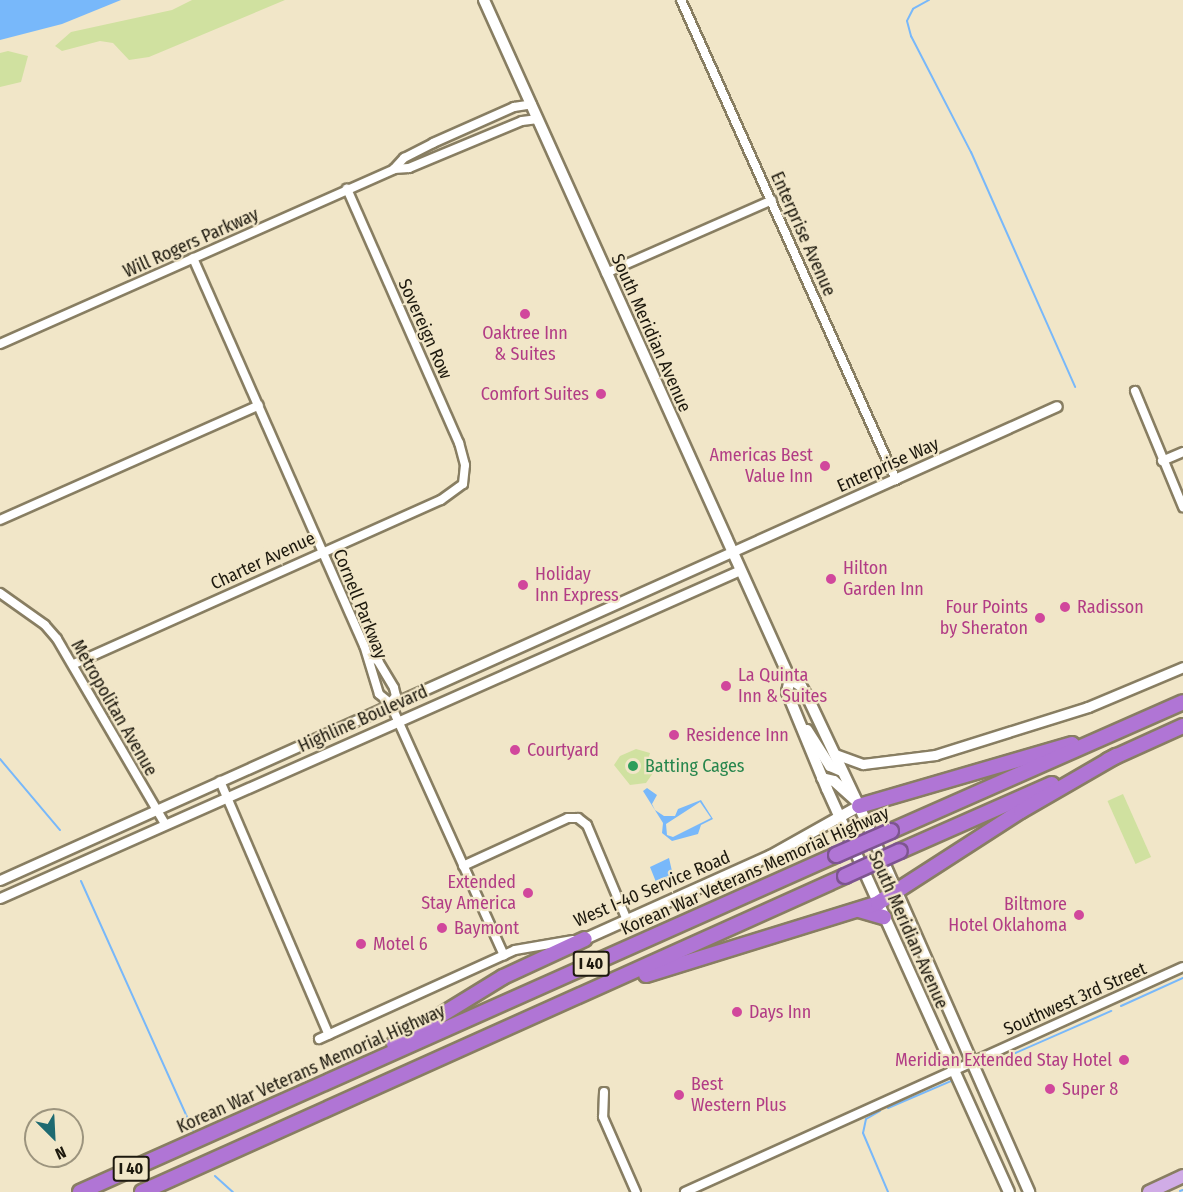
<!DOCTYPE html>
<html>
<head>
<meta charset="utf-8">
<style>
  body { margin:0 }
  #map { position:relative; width:1183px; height:1192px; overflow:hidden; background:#f1e6c8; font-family:"Fira Sans Condensed",sans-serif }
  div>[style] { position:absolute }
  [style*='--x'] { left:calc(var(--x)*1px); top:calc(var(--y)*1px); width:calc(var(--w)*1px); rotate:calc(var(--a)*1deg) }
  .green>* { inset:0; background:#d0e1a0; transform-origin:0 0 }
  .water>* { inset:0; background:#78b8fa }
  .stream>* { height:2px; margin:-1px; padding:0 1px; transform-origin:1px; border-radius:1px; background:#78b8fa }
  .roads { filter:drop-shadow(2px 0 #887e62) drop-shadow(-2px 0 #887e62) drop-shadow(0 2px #887e62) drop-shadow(0 -2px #887e62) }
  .minor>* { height:8px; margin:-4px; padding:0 4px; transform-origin:4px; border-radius:4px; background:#fff }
  .tertiary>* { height:9px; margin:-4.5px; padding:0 4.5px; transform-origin:4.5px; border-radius:4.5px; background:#fff }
  .secondary>* { height:10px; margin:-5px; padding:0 5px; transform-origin:5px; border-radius:5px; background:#fff }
  .primary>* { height:12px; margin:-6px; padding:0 6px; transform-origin:6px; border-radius:6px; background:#d0ace6 }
  .motorway>* { height:14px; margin:-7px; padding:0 7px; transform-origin:7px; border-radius:7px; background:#b075d5 }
  .bridges { filter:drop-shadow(2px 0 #7d558f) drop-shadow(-2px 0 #7d558f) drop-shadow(0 2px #7d558f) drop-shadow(0 -2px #7d558f) }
  .motorway-bridge>* { height:14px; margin:-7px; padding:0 7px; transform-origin:7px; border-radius:7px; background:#b075d5 }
  .dots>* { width:16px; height:16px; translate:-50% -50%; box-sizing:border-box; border:3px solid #f1e6c8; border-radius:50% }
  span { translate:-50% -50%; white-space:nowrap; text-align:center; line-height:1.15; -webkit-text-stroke:4.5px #f1e6c8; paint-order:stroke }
  .shield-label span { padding:2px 4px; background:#f1e6c8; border:2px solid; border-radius:4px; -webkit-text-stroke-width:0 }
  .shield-label { font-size:16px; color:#1d190e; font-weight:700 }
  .street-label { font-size:18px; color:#1d190e }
  .hotel-label { font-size:18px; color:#b23c85 }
  .right { translate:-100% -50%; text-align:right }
  .left { translate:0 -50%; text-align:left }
  .leisure-label { font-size:18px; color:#27864d }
  .north { position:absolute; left:24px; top:1108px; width:60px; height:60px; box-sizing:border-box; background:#f1e6c8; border:2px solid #9c947e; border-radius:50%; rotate:156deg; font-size:16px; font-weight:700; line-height:24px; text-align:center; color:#1d190e }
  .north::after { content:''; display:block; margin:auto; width:21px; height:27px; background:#1e6a71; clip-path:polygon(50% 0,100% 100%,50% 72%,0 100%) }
</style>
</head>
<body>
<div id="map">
  <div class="green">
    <div style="clip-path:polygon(192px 0,285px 0,149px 57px,129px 60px,113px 43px,100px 41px,62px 51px,55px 46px,71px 32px,172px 10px)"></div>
    <div style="clip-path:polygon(8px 51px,28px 56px,21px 82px,0 87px,0 53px)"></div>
    <div style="clip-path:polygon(636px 749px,650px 753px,648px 760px,653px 773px,646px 783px,630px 785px,614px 765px,620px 756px)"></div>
    <div style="left:1123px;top:794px;width:69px;height:17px;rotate:66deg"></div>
  </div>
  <div class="water">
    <div style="clip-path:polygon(0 0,121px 0,62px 24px,0 40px)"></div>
    <div style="clip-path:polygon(evenodd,647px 788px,657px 795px,652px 804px,655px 810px,664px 816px,675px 816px,678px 809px,701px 800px,713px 819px,701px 825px,698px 834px,672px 841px,662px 833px,663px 823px,643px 791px,647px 788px,700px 802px,711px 818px,673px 837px,667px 835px,666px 824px,700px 802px)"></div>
    <div style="clip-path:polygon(669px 858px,674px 880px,658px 887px,650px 867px)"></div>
  </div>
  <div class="stream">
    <div style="--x:929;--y:0;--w:18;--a:151"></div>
    <div style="--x:913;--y:9;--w:13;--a:117"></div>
    <div style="--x:907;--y:21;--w:16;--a:75"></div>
    <div style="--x:911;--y:36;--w:131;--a:62.7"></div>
    <div style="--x:971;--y:152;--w:257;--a:66.1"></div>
    <div style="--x:0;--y:759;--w:93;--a:49.8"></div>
    <div style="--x:81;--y:881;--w:273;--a:65.8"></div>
    <div style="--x:1121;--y:1006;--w:68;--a:-24.3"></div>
    <div style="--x:995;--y:1062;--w:127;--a:-23.7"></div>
    <div style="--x:888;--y:1108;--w:69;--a:-23.2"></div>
    <div style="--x:880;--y:1111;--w:16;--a:150"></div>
    <div style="--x:866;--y:1119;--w:14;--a:102"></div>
    <div style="--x:863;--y:1133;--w:64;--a:67"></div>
    <div style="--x:215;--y:1176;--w:24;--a:42"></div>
    <div style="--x:1180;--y:1191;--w:3;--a:-18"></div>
  </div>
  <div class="roads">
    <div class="minor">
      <div style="--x:681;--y:0;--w:526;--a:65.87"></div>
      <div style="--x:394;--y:169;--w:15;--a:-48"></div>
      <div style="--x:404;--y:158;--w:33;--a:-27"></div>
      <div style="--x:433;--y:143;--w:89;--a:-24"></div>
      <div style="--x:514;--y:107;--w:18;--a:-9"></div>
      <div style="--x:193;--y:258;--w:423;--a:66.2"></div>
      <div style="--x:364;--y:645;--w:51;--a:73"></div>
      <div style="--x:379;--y:694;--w:14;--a:39"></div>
      <div style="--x:606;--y:273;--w:181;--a:-23.7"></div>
      <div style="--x:0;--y:344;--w:431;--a:-23.9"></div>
      <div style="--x:394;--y:169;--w:15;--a:-4"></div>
      <div style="--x:409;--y:168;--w:122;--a:-22.6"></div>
      <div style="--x:522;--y:121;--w:16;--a:-7"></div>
      <div style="--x:1135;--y:391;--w:126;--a:67.5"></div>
      <div style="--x:1162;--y:461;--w:23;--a:-23"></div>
      <div style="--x:0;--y:520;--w:283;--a:-23.9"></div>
      <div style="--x:0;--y:593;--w:55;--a:35.4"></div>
      <div style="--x:45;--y:625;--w:18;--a:49"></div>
      <div style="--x:57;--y:639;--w:214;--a:59.7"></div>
      <div style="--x:368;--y:655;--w:12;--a:31"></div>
      <div style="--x:378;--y:661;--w:31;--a:59"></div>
      <div style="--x:394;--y:688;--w:8;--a:76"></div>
      <div style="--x:396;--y:696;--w:9;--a:131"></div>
      <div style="--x:74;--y:664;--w:402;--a:-24.1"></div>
      <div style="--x:441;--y:500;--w:27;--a:-36"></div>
      <div style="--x:463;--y:484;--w:19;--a:-84"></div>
      <div style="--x:465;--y:465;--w:23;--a:-105"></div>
      <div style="--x:459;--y:443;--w:278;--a:-113.8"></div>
      <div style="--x:390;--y:703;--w:277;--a:65.7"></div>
      <div style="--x:220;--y:781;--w:276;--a:66.8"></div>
      <div style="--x:463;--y:866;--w:115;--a:-24.6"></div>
      <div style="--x:568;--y:818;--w:10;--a:0"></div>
      <div style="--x:578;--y:818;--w:11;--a:38"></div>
      <div style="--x:587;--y:825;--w:103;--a:67.2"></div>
      <div style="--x:319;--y:1039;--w:215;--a:-24.4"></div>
      <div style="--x:515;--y:950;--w:59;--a:-9.8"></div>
      <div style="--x:604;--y:1092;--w:25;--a:92"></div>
      <div style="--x:603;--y:1117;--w:82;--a:66.3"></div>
      <div style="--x:685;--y:1192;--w:546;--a:-24.31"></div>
    </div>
    <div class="tertiary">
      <div style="--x:835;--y:754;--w:30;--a:20"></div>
      <div style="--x:863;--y:764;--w:73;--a:-7.1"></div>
      <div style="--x:935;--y:755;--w:160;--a:-17.4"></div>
      <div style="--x:1088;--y:707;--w:103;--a:-22.8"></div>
      <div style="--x:0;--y:880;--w:1158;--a:-24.15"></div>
      <div style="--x:0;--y:898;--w:809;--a:-23.9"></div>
    </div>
    <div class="secondary">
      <div style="--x:484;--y:0;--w:745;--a:65.74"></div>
      <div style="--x:790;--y:679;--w:13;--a:32"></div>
      <div style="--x:801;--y:686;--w:14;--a:60"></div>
      <div style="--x:808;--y:698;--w:119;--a:64.7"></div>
      <div style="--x:859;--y:806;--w:422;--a:66.2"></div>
      <div style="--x:790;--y:679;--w:13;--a:103"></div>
      <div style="--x:787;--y:692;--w:105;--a:67.6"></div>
      <div style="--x:827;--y:789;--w:442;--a:65.7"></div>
      <div style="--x:807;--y:730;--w:43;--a:57.4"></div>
      <div style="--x:830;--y:766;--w:13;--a:23"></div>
      <div style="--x:822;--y:778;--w:12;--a:14"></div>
      <div style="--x:834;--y:781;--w:30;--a:42"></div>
      <div style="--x:585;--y:939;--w:203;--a:-24.2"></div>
      <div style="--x:770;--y:856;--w:102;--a:-29.3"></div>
    </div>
    <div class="primary">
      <div style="--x:1149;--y:1192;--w:38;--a:-25"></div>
    </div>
    <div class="motorway">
      <div style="--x:1108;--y:760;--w:82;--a:-24.4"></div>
      <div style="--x:859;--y:806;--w:222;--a:-16.2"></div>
      <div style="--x:891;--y:831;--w:319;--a:-23.8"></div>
      <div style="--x:900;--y:851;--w:166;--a:-23.8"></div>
      <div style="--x:859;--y:910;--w:26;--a:16"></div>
      <div style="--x:646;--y:975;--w:243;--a:-17.2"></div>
      <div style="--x:878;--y:903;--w:170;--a:-32.8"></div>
      <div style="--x:1021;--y:811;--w:110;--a:-30.1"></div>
      <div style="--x:394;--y:1044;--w:128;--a:-31.6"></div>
      <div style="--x:503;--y:977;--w:90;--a:-24.9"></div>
      <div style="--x:80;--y:1192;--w:828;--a:-24.03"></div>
      <div style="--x:142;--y:1192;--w:771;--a:-24.2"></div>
    </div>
  </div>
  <div class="bridges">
    <div class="motorway-bridge">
      <div style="--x:836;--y:855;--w:60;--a:-23.6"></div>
      <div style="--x:845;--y:876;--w:60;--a:-24.4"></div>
    </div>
  </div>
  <div class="dots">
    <div style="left:525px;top:314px;background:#d1479c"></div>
    <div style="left:601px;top:394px;background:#d1479c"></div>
    <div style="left:825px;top:466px;background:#d1479c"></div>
    <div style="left:831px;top:579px;background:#d1479c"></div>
    <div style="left:523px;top:585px;background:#d1479c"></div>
    <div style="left:1065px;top:607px;background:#d1479c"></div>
    <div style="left:1040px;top:618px;background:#d1479c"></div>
    <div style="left:726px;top:686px;background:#d1479c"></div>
    <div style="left:674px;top:735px;background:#d1479c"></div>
    <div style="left:515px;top:750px;background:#d1479c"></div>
    <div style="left:633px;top:766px;background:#2e9e5b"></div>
    <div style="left:528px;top:893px;background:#d1479c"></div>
    <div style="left:1079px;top:915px;background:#d1479c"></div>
    <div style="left:442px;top:928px;background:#d1479c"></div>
    <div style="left:361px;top:944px;background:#d1479c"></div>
    <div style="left:737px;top:1012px;background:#d1479c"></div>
    <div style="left:1124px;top:1060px;background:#d1479c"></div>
    <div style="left:1050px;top:1089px;background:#d1479c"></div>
    <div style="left:679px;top:1095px;background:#d1479c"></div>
  </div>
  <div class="shield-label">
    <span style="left:591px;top:964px">I 40</span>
    <span style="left:131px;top:1169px">I 40</span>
  </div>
  <div class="street-label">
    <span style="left:803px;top:234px;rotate:66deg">Enterprise Avenue</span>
    <span style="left:191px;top:243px;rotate:-24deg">Will Rogers Parkway</span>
    <span style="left:425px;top:329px;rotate:66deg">Sovereign Row</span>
    <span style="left:651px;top:333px;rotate:66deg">South Meridian Avenue</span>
    <span style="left:888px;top:465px;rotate:-24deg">Enterprise Way</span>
    <span style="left:263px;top:561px;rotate:-25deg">Charter Avenue</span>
    <span style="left:360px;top:604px;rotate:68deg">Cornell Parkway</span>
    <span style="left:114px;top:708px;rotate:60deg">Metropolitan Avenue</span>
    <span style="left:363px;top:719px;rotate:-24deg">Highline Boulevard</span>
    <span style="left:755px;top:871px;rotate:-24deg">Korean War Veterans Memorial Highway</span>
    <span style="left:652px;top:889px;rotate:-23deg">West I-40 Service Road</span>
    <span style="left:908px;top:930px;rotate:66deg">South Meridian Avenue</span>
    <span style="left:1075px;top:999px;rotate:-24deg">Southwest 3rd Street</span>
    <span style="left:311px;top:1069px;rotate:-24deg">Korean War Veterans Memorial Highway</span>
  </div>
  <div class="hotel-label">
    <span style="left:525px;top:344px">Oaktree Inn<br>&amp; Suites</span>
    <span class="right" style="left:589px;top:394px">Comfort Suites</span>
    <span class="right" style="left:813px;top:466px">Americas Best<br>Value Inn</span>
    <span class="left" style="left:843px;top:579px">Hilton<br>Garden Inn</span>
    <span class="left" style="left:535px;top:585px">Holiday<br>Inn Express</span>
    <span class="left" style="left:1077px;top:607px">Radisson</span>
    <span class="right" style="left:1028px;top:618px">Four Points<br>by Sheraton</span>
    <span class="left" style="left:738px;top:686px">La Quinta<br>Inn &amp; Suites</span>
    <span class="left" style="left:686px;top:735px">Residence Inn</span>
    <span class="left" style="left:527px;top:750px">Courtyard</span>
    <span class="right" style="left:516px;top:893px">Extended<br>Stay America</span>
    <span class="right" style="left:1067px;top:915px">Biltmore<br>Hotel Oklahoma</span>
    <span class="left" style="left:454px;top:928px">Baymont</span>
    <span class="left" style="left:373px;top:944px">Motel 6</span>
    <span class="left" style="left:749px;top:1012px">Days Inn</span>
    <span class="right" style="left:1112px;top:1060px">Meridian Extended Stay Hotel</span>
    <span class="left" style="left:691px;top:1095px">Best<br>Western Plus</span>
    <span class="left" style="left:1062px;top:1089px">Super 8</span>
  </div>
  <div class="leisure-label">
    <span class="left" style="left:645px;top:766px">Batting Cages</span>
  </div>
  <div class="north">N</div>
</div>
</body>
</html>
